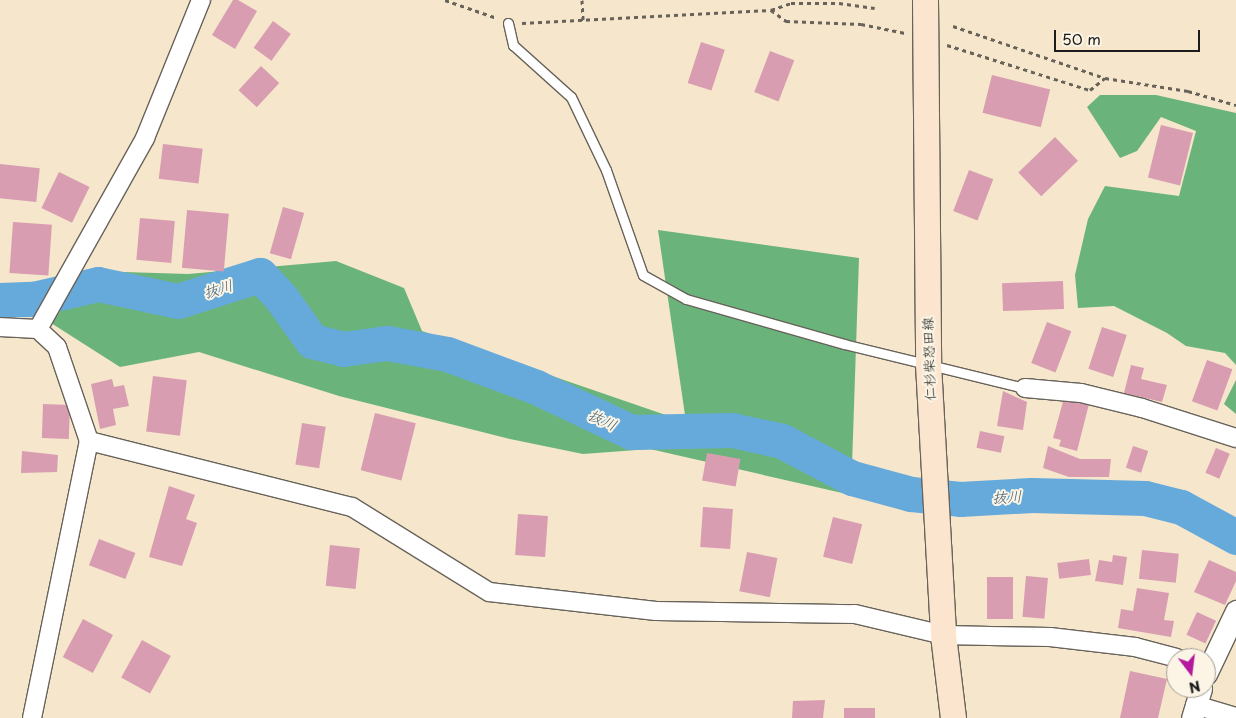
<!DOCTYPE html>
<html>
<head>
<meta charset="utf-8">
<style>
  body { margin:0 }
  #map { position:relative; width:1236px; height:718px; overflow:hidden; background:#f5e6cc; font-family:"Playpen Sans","Klee One",sans-serif }
  div>[style] { position:absolute }
  [style*='--x'] { left:calc(var(--x)*1px); top:calc(var(--y)*1px); width:calc(var(--w)*1px); rotate:calc(var(--a)*1deg) }
  .forest>* { inset:0; background:#6ab47b }
  .river>* { height:35px; margin:-17.5px; padding:0 17.5px; transform-origin:17.5px; border-radius:17.5px; background:#65aada }
  .building>* { inset:0; background:#d99db1; transform-origin:0 0 }
  .path>* { height:3px; margin-top:-1.5px; transform-origin:0; background:repeating-linear-gradient(90deg,#68635a 0 4px,transparent 0 8px) }
  .roads { filter:drop-shadow(1px 0 #68635a) drop-shadow(-1px 0 #68635a) drop-shadow(0 1px #68635a) drop-shadow(0 -1px #68635a) }
  .service>* { height:9px; margin:-4.5px; padding:0 4.5px; transform-origin:4.5px; border-radius:4.5px; background:#fff }
  .minor>* { height:18px; margin:-9px; padding:0 9px; transform-origin:9px; border-radius:9px; background:#fff }
  .tertiary>* { height:21px; margin:-10.5px; padding:0 10.5px; transform-origin:10.5px; border-radius:10.5px; background:#fff }
  .secondary>* { height:25px; margin:-12.5px; padding:0 12.5px; transform-origin:12.5px; border-radius:12.5px; background:#fce5cf }
  span { translate:-50% -50%; white-space:nowrap; text-align:center; line-height:1.15; -webkit-text-stroke:4px #fcf5e5; paint-order:stroke }
  .street-label { font-size:14px; color:#1c1c1c }
  .water-label { font-size:15px; color:#3d5c71; font-style:italic }
  .north { position:absolute; left:1166px; top:648px; width:50px; height:50px; box-sizing:border-box; background:#fcf5e5; border:1px solid #a29e95; border-radius:50%; rotate:165deg; font-size:14px; font-weight:700; line-height:20px; text-align:center; color:#1c1c1c }
  .north::after { content:''; display:block; margin:auto; width:18px; height:22px; background:#b5179e; clip-path:polygon(50% 0,100% 100%,50% 72%,0 100%) }
  .scale { position:absolute; left:1054px; top:30px; width:146px; height:22px; box-sizing:border-box; border:2px solid #1c1c1c; border-top:0; padding-left:6px; font-size:15px; line-height:18px; white-space:nowrap; color:#1c1c1c; -webkit-text-stroke:4px #fcf5e5; paint-order:stroke }
</style>
</head>
<body>
<div id="map">
  <div class="forest">
    <div style="clip-path:polygon(1100px 95px,1156px 95px,1236px 113px,1236px 365px,1225px 353px,1186px 346px,1167px 333px,1114px 306px,1078px 308px,1075px 275px,1088px 219px,1105px 186px,1179px 196px,1196px 131px,1161px 117px,1137px 151px,1120px 158px,1087px 107px)"></div>
    <div style="clip-path:polygon(658px 230px,859px 258px,851px 495px,650px 449px,583px 454px,510px 439px,339px 396px,199px 352px,120px 367px,51px 323px,92px 271px,188px 274px,336px 261px,404px 288px,422px 331px,686px 422px)"></div>
    <div style="clip-path:polygon(1236px 380px,1236px 414px,1224px 404px)"></div>
  </div>
  <div class="river">
    <div style="--x:0;--y:300;--w:33;--a:-2"></div>
    <div style="--x:33;--y:299;--w:67;--a:-13"></div>
    <div style="--x:98;--y:284;--w:82;--a:12"></div>
    <div style="--x:178;--y:301;--w:86;--a:-17.6"></div>
    <div style="--x:260;--y:275;--w:33;--a:47"></div>
    <div style="--x:282;--y:299;--w:52;--a:54.5"></div>
    <div style="--x:312;--y:341;--w:32;--a:14"></div>
    <div style="--x:343;--y:349;--w:44;--a:-7.8"></div>
    <div style="--x:387;--y:343;--w:61;--a:10.4"></div>
    <div style="--x:447;--y:354;--w:95;--a:20.3"></div>
    <div style="--x:536;--y:387;--w:105;--a:25.3"></div>
    <div style="--x:631;--y:432;--w:101;--a:-1.1"></div>
    <div style="--x:732;--y:430;--w:51;--a:12.4"></div>
    <div style="--x:782;--y:441;--w:79;--a:27.9"></div>
    <div style="--x:852;--y:478;--w:61;--a:15.2"></div>
    <div style="--x:911;--y:494;--w:49;--a:5.8"></div>
    <div style="--x:960;--y:499;--w:72;--a:-3.2"></div>
    <div style="--x:1032;--y:495;--w:113;--a:1.5"></div>
    <div style="--x:1145;--y:498;--w:37;--a:14"></div>
    <div style="--x:1181;--y:507;--w:63;--a:28.6"></div>
  </div>
  <div class="building">
    <div style="clip-path:polygon(233px 0,238px 0,257px 11px,235px 49px,212px 35px)"></div>
    <div style="left:273px;top:21px;width:22px;height:33px;rotate:36deg"></div>
    <div style="left:701px;top:42px;width:25px;height:43px;rotate:18deg"></div>
    <div style="left:770px;top:51px;width:26px;height:44px;rotate:21deg"></div>
    <div style="left:261px;top:66px;width:25px;height:33px;rotate:43deg"></div>
    <div style="left:992px;top:75px;width:60px;height:39px;rotate:14deg"></div>
    <div style="left:1161px;top:125px;width:33px;height:54px;rotate:14deg"></div>
    <div style="left:1055px;top:137px;width:33px;height:51px;rotate:46deg"></div>
    <div style="left:163px;top:144px;width:40px;height:35px;rotate:7deg"></div>
    <div style="left:0;top:164px;width:40px;height:34px;rotate:6deg"></div>
    <div style="left:969px;top:170px;width:26px;height:44px;rotate:21deg"></div>
    <div style="left:59px;top:172px;width:34px;height:40px;rotate:26deg"></div>
    <div style="left:283px;top:207px;width:22px;height:48px;rotate:16deg"></div>
    <div style="left:187px;top:210px;width:42px;height:58px;rotate:5deg"></div>
    <div style="left:140px;top:218px;width:35px;height:42px;rotate:5deg"></div>
    <div style="left:13px;top:222px;width:39px;height:51px;rotate:4deg"></div>
    <div style="left:1063px;top:281px;width:28px;height:61px;rotate:88deg"></div>
    <div style="left:1047px;top:322px;width:26px;height:44px;rotate:21deg"></div>
    <div style="left:1102px;top:327px;width:26px;height:44px;rotate:18deg"></div>
    <div style="left:1207px;top:360px;width:27px;height:44px;rotate:20deg"></div>
    <div style="clip-path:polygon(1131px 365px,1144px 368px,1141px 379px,1167px 385px,1162px 402px,1124px 393px)"></div>
    <div style="left:153px;top:376px;width:34px;height:56px;rotate:7deg"></div>
    <div style="clip-path:polygon(112px 379px,114px 387px,124px 385px,129px 406px,113px 409px,116px 425px,100px 429px,91px 384px)"></div>
    <div style="clip-path:polygon(1003px 391px,1027px 402px,1023px 430px,997px 426px)"></div>
    <div style="clip-path:polygon(1064px 398px,1089px 404px,1077px 451px,1059px 446px,1061px 440px,1053px 438px)"></div>
    <div style="left:43px;top:404px;width:27px;height:34px;rotate:2deg"></div>
    <div style="left:375px;top:413px;width:42px;height:59px;rotate:14deg"></div>
    <div style="left:302px;top:423px;width:24px;height:42px;rotate:9deg"></div>
    <div style="left:980px;top:431px;width:25px;height:17px;rotate:12deg"></div>
    <div style="clip-path:polygon(1048px 446px,1080px 459px,1111px 459px,1109px 477px,1069px 477px,1043px 468px)"></div>
    <div style="left:1133px;top:446px;width:16px;height:23px;rotate:18deg"></div>
    <div style="left:1216px;top:448px;width:15px;height:27px;rotate:23deg"></div>
    <div style="clip-path:polygon(22px 451px,58px 455px,57px 472px,21px 473px)"></div>
    <div style="left:707px;top:453px;width:34px;height:28px;rotate:10deg"></div>
    <div style="clip-path:polygon(169px 486px,195px 495px,186px 519px,197px 523px,182px 566px,149px 557px)"></div>
    <div style="left:703px;top:507px;width:30px;height:40px;rotate:4deg"></div>
    <div style="left:518px;top:514px;width:30px;height:41px;rotate:4deg"></div>
    <div style="left:833px;top:517px;width:30px;height:41px;rotate:14deg"></div>
    <div style="left:99px;top:539px;width:39px;height:28px;rotate:21deg"></div>
    <div style="left:330px;top:545px;width:30px;height:41px;rotate:6deg"></div>
    <div style="left:1142px;top:550px;width:37px;height:29px;rotate:6deg"></div>
    <div style="left:747px;top:552px;width:31px;height:40px;rotate:11deg"></div>
    <div style="clip-path:polygon(1113px 555px,1127px 557px,1123px 585px,1095px 581px,1099px 560px,1112px 562px)"></div>
    <div style="left:1089px;top:559px;width:16px;height:32px;rotate:83deg"></div>
    <div style="clip-path:polygon(1209px 560px,1236px 572px,1236px 581px,1225px 605px,1194px 592px)"></div>
    <div style="left:1026px;top:576px;width:22px;height:41px;rotate:5deg"></div>
    <div style="left:987px;top:577px;width:26px;height:42px"></div>
    <div style="clip-path:polygon(1137px 588px,1169px 593px,1164px 620px,1174px 621px,1171px 637px,1118px 628px,1121px 609px,1133px 611px)"></div>
    <div style="left:1197px;top:612px;width:21px;height:25px;rotate:25deg"></div>
    <div style="left:83px;top:619px;width:34px;height:43px;rotate:28deg"></div>
    <div style="left:142px;top:640px;width:33px;height:43px;rotate:29deg"></div>
    <div style="clip-path:polygon(1130px 671px,1167px 679px,1158px 718px,1120px 718px)"></div>
    <div style="clip-path:polygon(825px 700px,823px 718px,792px 718px,793px 701px)"></div>
    <div style="left:844px;top:708px;width:31px;height:10px"></div>
  </div>
  <div class="path">
    <div style="--x:445;--y:0;--w:55;--a:19.1"></div>
    <div style="--x:582;--y:0;--w:21;--a:87"></div>
    <div style="--x:771;--y:10;--w:19;--a:36"></div>
    <div style="--x:786;--y:21;--w:75;--a:2.3"></div>
    <div style="--x:861;--y:24;--w:45;--a:11.6"></div>
    <div style="--x:522;--y:23;--w:249;--a:-3"></div>
    <div style="--x:771;--y:10;--w:21;--a:-19"></div>
    <div style="--x:791;--y:3;--w:48;--a:0"></div>
    <div style="--x:839;--y:3;--w:36;--a:8"></div>
    <div style="--x:953;--y:26;--w:161;--a:18.9"></div>
    <div style="--x:1105;--y:78;--w:84;--a:8.9"></div>
    <div style="--x:1188;--y:91;--w:50;--a:16.3"></div>
    <div style="--x:947;--y:45;--w:150;--a:17.5"></div>
    <div style="--x:1090;--y:90;--w:19;--a:-39"></div>
  </div>
  <div class="roads">
    <div class="service">
      <div style="--x:508;--y:23;--w:23;--a:77"></div>
      <div style="--x:513;--y:45;--w:78;--a:41.9"></div>
      <div style="--x:571;--y:97;--w:81;--a:64.4"></div>
      <div style="--x:606;--y:170;--w:111;--a:70.6"></div>
      <div style="--x:643;--y:275;--w:49;--a:29.2"></div>
      <div style="--x:686;--y:299;--w:164;--a:15.9"></div>
      <div style="--x:844;--y:344;--w:186;--a:13.7"></div>
    </div>
    <div class="minor">
      <div style="--x:0;--y:327;--w:38;--a:3"></div>
      <div style="--x:1025;--y:388;--w:56;--a:5.1"></div>
      <div style="--x:1081;--y:393;--w:63;--a:13.8"></div>
      <div style="--x:1142;--y:408;--w:99;--a:17.7"></div>
      <div style="--x:89;--y:441;--w:271;--a:14.1"></div>
      <div style="--x:352;--y:507;--w:161;--a:31.8"></div>
      <div style="--x:489;--y:592;--w:168;--a:6.5"></div>
      <div style="--x:656;--y:611;--w:199;--a:0.9"></div>
      <div style="--x:855;--y:614;--w:90;--a:13.4"></div>
      <div style="--x:943;--y:635;--w:107;--a:1.1"></div>
      <div style="--x:1050;--y:637;--w:86;--a:6.7"></div>
      <div style="--x:1135;--y:647;--w:43;--a:14.7"></div>
      <div style="--x:1195;--y:705;--w:43;--a:16.3"></div>
      <div style="--x:32;--y:718;--w:283;--a:-78.4"></div>
      <div style="--x:89;--y:441;--w:99;--a:-108.8"></div>
      <div style="--x:57;--y:347;--w:26;--a:-137"></div>
      <div style="--x:38;--y:329;--w:219;--a:-60.7"></div>
      <div style="--x:145;--y:138;--w:149;--a:-67.9"></div>
    </div>
    <div class="tertiary">
      <div style="--x:1206;--y:674;--w:70;--a:-64.5"></div>
      <div style="--x:1192;--y:718;--w:31;--a:-73"></div>
    </div>
    <div class="secondary">
      <div style="--x:925;--y:0;--w:364;--a:89.5"></div>
      <div style="--x:928;--y:364;--w:271;--a:86.8"></div>
      <div style="--x:943;--y:635;--w:84;--a:83.1"></div>
    </div>
  </div>
  <div class="street-label">
    <span style="left:929px;top:359px;rotate:-92deg">仁杉柴怒田線</span>
  </div>
  <div class="water-label">
    <span style="left:218px;top:288px;rotate:-17deg">抜川</span>
    <span style="left:603px;top:419px;rotate:25deg">抜川</span>
    <span style="left:1007px;top:496px;rotate:-3deg">抜川</span>
  </div>
  <div class="north">N</div>
  <div class="scale">50 m</div>
</div>
</body>
</html>
